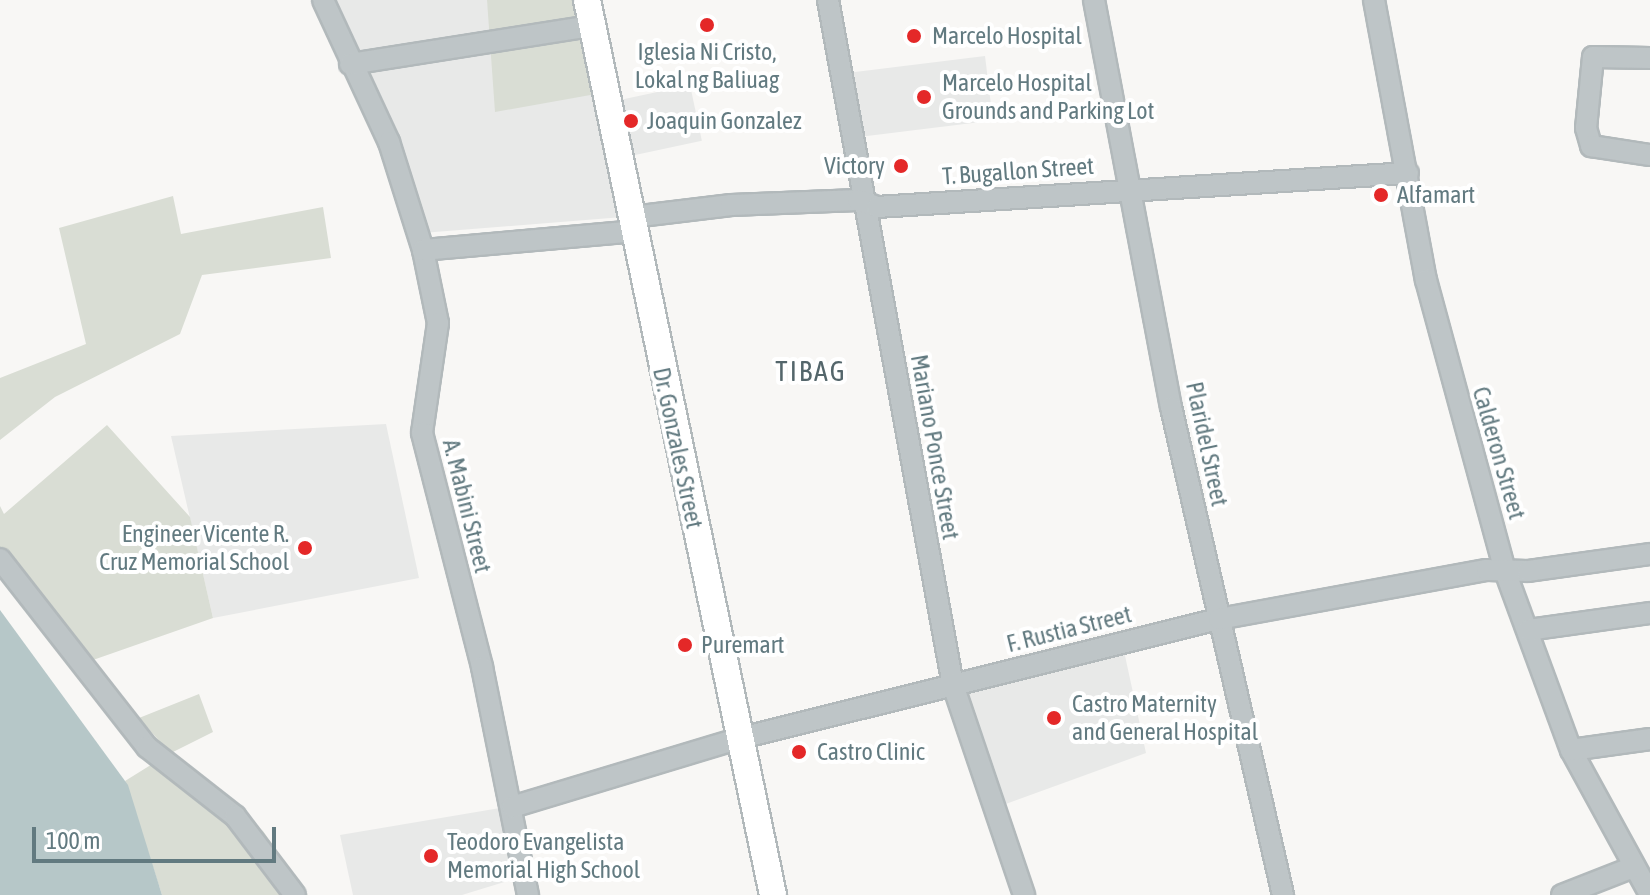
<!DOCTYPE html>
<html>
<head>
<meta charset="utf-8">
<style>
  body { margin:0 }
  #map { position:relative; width:1650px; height:895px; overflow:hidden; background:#f8f7f5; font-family:"Asap Condensed",sans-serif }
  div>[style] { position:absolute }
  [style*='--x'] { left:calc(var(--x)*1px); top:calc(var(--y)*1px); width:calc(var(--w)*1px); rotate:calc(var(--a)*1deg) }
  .built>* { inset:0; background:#e8e9e8; transform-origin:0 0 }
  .green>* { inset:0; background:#d9ddd4 }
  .water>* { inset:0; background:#b6c7c8 }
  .roads { filter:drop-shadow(2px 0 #b2b9bb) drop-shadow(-2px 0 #b2b9bb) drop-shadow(0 2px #b2b9bb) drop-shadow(0 -2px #b2b9bb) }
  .minor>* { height:20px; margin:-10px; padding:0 10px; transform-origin:10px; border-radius:10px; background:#bec5c7 }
  .major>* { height:26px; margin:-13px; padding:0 13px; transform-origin:13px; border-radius:13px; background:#fff }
  .dots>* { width:22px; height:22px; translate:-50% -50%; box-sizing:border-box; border:4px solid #fff; border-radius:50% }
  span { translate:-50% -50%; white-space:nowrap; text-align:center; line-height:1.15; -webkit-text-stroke:8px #fff; paint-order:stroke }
  .poi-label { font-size:24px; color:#627a80 }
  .left { translate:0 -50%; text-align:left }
  .right { translate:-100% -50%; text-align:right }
  .street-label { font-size:24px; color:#627a80 }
  .quarter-label { font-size:28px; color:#54666b; letter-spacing:2px }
  .scale { position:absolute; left:32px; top:827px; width:244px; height:36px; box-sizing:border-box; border:4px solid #627a80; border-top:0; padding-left:10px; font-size:24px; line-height:28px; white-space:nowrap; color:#627a80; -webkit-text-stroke:6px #fff; paint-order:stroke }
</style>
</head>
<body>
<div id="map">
  <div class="built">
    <div style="clip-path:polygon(327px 0,487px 0,496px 50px,596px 94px,623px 217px,422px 233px)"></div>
    <div style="left:985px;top:56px;width:65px;height:133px;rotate:83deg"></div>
    <div style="left:690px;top:85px;width:57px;height:73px;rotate:78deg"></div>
    <div style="clip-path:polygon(386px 424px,419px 578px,213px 618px,171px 436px)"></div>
    <div style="clip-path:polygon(1124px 651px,1146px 753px,995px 808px,963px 693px)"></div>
    <div style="clip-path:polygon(506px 807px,521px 877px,462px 895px,353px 895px,340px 835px)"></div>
  </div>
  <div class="green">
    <div style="clip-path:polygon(487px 0,576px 0,596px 94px,495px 112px)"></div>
    <div style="clip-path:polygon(173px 196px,181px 234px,323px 207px,331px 258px,202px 275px,180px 334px,55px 397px,0 440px,0 378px,86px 344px,59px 228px)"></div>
    <div style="clip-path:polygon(107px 425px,190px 517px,213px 618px,93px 660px,0 552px,0 506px,4px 514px)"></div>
    <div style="clip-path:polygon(199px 694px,213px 732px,171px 753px,263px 831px,308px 895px,162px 895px,125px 781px,170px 753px,139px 718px)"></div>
  </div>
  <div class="water">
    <div style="clip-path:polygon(0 610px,128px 785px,162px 895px,0 895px)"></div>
  </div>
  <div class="roads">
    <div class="minor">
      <div style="--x:323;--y:0;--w:157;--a:65.1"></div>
      <div style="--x:389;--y:142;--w:113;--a:72.5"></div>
      <div style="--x:423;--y:250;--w:75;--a:78.4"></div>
      <div style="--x:438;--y:323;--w:111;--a:98.3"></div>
      <div style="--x:422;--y:433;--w:242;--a:75.6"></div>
      <div style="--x:482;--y:667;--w:233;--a:78.6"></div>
      <div style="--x:828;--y:0;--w:696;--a:79.66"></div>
      <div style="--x:953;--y:685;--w:222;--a:71.3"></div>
      <div style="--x:1094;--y:0;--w:414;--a:79.3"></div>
      <div style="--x:1171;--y:407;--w:501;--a:77.07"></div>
      <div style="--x:1374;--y:0;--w:285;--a:79.5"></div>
      <div style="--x:1426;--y:280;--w:302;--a:74.8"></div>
      <div style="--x:1505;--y:571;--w:191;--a:69.8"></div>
      <div style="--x:1571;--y:750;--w:164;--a:61.3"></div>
      <div style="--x:1650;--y:58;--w:57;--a:-179"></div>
      <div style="--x:1593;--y:57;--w:71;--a:95.6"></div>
      <div style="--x:1586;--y:128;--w:19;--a:74"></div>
      <div style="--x:1591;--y:146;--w:60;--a:8.7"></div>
      <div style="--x:350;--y:64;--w:244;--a:-9"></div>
      <div style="--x:632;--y:217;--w:100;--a:-6.9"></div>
      <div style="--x:731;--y:205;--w:127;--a:-2.3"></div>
      <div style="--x:858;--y:200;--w:20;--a:20"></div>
      <div style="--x:877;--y:207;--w:532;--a:-3.66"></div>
      <div style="--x:423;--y:250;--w:213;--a:-5.1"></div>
      <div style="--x:0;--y:559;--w:239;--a:52"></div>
      <div style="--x:147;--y:747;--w:112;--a:38.1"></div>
      <div style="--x:235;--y:816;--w:99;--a:52.8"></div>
      <div style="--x:1528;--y:630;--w:123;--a:-7.9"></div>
      <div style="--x:1571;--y:750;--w:80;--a:-7.9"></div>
      <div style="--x:512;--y:807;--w:239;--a:-16.8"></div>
      <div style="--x:741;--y:738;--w:493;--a:-14"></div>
      <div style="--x:1219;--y:619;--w:272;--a:-10.4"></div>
      <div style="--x:1487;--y:570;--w:41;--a:1.4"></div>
      <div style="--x:1528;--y:571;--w:123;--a:-7.9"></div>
      <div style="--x:1562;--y:895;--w:74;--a:-21.4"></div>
    </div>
    <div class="major">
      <div style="--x:587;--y:0;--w:914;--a:78.26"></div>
    </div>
  </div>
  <div class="dots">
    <div style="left:707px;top:25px;background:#e42828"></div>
    <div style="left:914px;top:36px;background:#e42828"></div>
    <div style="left:924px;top:97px;background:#e42828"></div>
    <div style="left:631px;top:121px;background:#e42828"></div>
    <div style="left:901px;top:166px;background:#e42828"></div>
    <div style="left:1381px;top:195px;background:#e42828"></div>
    <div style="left:305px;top:548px;background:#e42828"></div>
    <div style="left:685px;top:645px;background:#e42828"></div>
    <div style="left:1054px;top:718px;background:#e42828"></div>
    <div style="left:799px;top:752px;background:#e42828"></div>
    <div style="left:431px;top:856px;background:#e42828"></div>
  </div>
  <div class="poi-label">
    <span class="left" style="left:932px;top:36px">Marcelo Hospital</span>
    <span style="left:707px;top:66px">Iglesia Ni Cristo,<br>Lokal ng Baliuag</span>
    <span class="left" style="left:942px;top:97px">Marcelo Hospital<br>Grounds and Parking Lot</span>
    <span class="left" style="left:647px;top:121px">Joaquin Gonzalez</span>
    <span class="right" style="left:885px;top:166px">Victory</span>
    <span class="left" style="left:1397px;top:195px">Alfamart</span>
    <span class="right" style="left:289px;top:548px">Engineer Vicente R.<br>Cruz Memorial School</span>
    <span class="left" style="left:701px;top:645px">Puremart</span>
    <span class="left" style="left:1072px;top:718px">Castro Maternity<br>and General Hospital</span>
    <span class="left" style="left:817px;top:752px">Castro Clinic</span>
    <span class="left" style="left:447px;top:856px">Teodoro Evangelista<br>Memorial High School</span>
  </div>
  <div class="street-label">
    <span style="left:1018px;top:171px;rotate:-4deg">T. Bugallon Street</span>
    <span style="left:1207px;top:444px;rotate:78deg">Plaridel Street</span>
    <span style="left:935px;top:447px;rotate:80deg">Mariano Ponce Street</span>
    <span style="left:678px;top:448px;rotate:78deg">Dr. Gonzales Street</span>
    <span style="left:1499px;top:453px;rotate:74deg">Calderon Street</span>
    <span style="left:467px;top:506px;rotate:76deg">A. Mabini Street</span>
    <span style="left:1069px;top:629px;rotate:-14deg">F. Rustia Street</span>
  </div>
  <div class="quarter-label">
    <span style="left:811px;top:371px">TIBAG</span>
  </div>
  <div class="scale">100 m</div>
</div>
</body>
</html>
